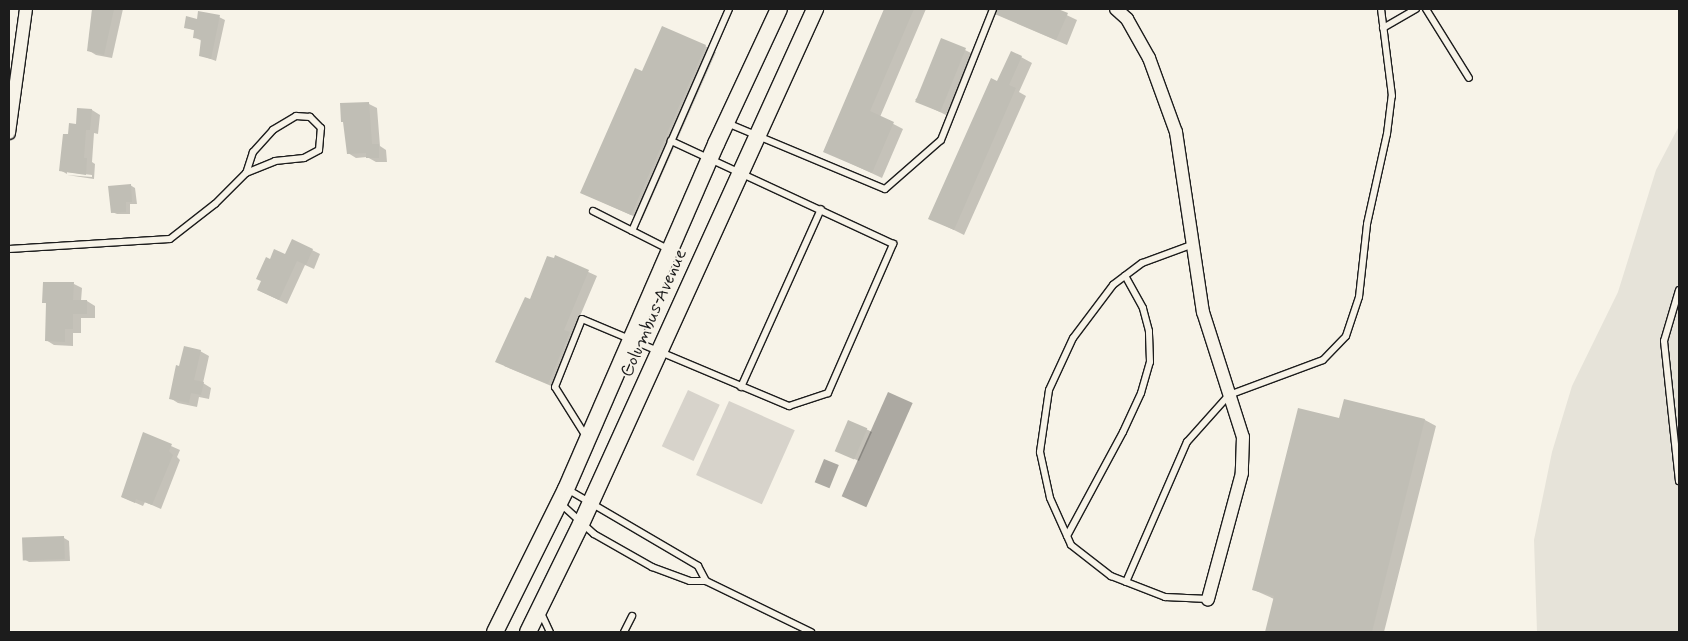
<!DOCTYPE html>
<html>
<head>
<meta charset="utf-8">
<style>
  body { margin:0 }
  #map { position:relative; width:1688px; height:641px; overflow:hidden; background:#f7f3e8; font-family:Mynerve,sans-serif }
  div>[style] { position:absolute }
  [style*='--x'] { left:calc(var(--x)*1px); top:calc(var(--y)*1px); width:calc(var(--w)*1px); rotate:calc(var(--a)*1deg) }
  .built>* { inset:0; background:#e6e3d9 }
  .green>* { inset:0; background:#d7d3cb; transform-origin:0 0 }
  .water>* { inset:0; background:#aca9a2; transform-origin:0 0 }
  .shadow>* { inset:0; background:#0003 }
  .building>* { inset:0; background:#c0beb5; transform-origin:0 0 }
  .roads { filter:drop-shadow(1px 0 #1c1c1c) drop-shadow(-1px 0 #1c1c1c) drop-shadow(0 1px #1c1c1c) drop-shadow(0 -1px #1c1c1c) }
  .service>* { height:6px; margin:-3px; padding:0 3px; transform-origin:3px; border-radius:3px; background:#f7f3e8 }
  .minor>* { height:12px; margin:-6px; padding:0 6px; transform-origin:6px; border-radius:6px; background:#f7f3e8 }
  .tertiary>* { height:16px; margin:-8px; padding:0 8px; transform-origin:8px; border-radius:8px; background:#f7f3e8 }
  span { translate:-50% -50%; white-space:nowrap; text-align:center; line-height:1.15; -webkit-text-stroke:4px #f7f3e8; paint-order:stroke }
  .street-label { font-size:18px; color:#1c1c1c }
  .frame { position:absolute; inset:0; border:10px solid #1c1c1c; pointer-events:none }
</style>
</head>
<body>
<div id="map">
  <div class="built">
    <div style="clip-path:polygon(1679px 126px,1679px 632px,1537px 632px,1534px 540px,1552px 452px,1572px 386px,1618px 292px,1656px 170px)"></div>
  </div>
  <div class="green">
    <div style="left:688px;top:390px;width:35px;height:62px;rotate:25deg"></div>
    <div style="left:729px;top:401px;width:72px;height:81px;rotate:24deg"></div>
  </div>
  <div class="water">
    <div style="left:888px;top:392px;width:27px;height:114px;rotate:24deg"></div>
    <div style="left:824px;top:459px;width:16px;height:25px;rotate:22deg"></div>
  </div>
  <div class="shadow">
    <div style="clip-path:polygon(93px 9px,123px 9px,112px 58px,96px 55px,88px 50px)"></div>
    <div style="clip-path:polygon(886px 9px,926px 9px,880px 117px,903px 129px,882px 178px,824px 151px)"></div>
    <div style="clip-path:polygon(983px 9px,1054px 9px,1077px 20px,1067px 45px)"></div>
    <div style="clip-path:polygon(219px 17px,225px 20px,216px 61px,200px 55px,202px 41px,194px 37px,196px 31px,185px 27px,198px 20px)"></div>
    <div style="clip-path:polygon(705px 46px,716px 52px,642px 220px,582px 193px,642px 73px)"></div>
    <div style="clip-path:polygon(965px 50px,973px 54px,946px 115px,915px 100px)"></div>
    <div style="clip-path:polygon(1021px 57px,1032px 63px,1019px 92px,1026px 96px,964px 235px,930px 218px,998px 82px)"></div>
    <div style="clip-path:polygon(369px 104px,377px 108px,380px 146px,386px 150px,387px 162px,376px 162px,367px 157px,356px 158px,348px 153px)"></div>
    <div style="clip-path:polygon(79px 109px,92px 110px,100px 115px,98px 134px,94px 133px,92px 162px,95px 164px,94px 179px,67px 175px,92px 177px,92px 175px,67px 172px,67px 174px,60px 170px,69px 136px,77px 125px)"></div>
    <div style="clip-path:polygon(130px 185px,135px 188px,137px 204px,130px 204px,130px 214px,117px 214px,112px 212px)"></div>
    <div style="clip-path:polygon(312px 250px,320px 254px,314px 269px,305px 265px,287px 304px,258px 290px,271px 261px)"></div>
    <div style="clip-path:polygon(556px 257px,597px 276px,572px 335px,577px 338px,556px 388px,504px 366px,530px 301px)"></div>
    <div style="clip-path:polygon(74px 284px,82px 288px,81px 301px,87px 301px,95px 306px,95px 318px,81px 318px,81px 333px,73px 333px,73px 346px,54px 345px,46px 340px,47px 304px,44px 302px)"></div>
    <div style="clip-path:polygon(200px 351px,209px 356px,203px 383px,211px 388px,209px 399px,199px 397px,197px 407px,178px 403px,170px 398px)"></div>
    <div style="clip-path:polygon(1345px 400px,1425px 420px,1436px 426px,1384px 632px,1266px 632px,1274px 599px,1254px 590px,1340px 420px)"></div>
    <div style="clip-path:polygon(866px 429px,872px 432px,859px 461px,841px 453px)"></div>
    <div style="clip-path:polygon(144px 434px,180px 450px,177px 457px,180px 460px,161px 509px,145px 502px,143px 506px,122px 497px)"></div>
    <div style="clip-path:polygon(64px 538px,69px 541px,70px 561px,29px 562px,24px 559px,23px 539px)"></div>
  </div>
  <div class="building">
    <div style="clip-path:polygon(92px 9px,114px 9px,104px 55px,87px 51px)"></div>
    <div style="clip-path:polygon(884px 9px,914px 9px,870px 111px,894px 122px,872px 173px,823px 152px)"></div>
    <div style="clip-path:polygon(998px 9px,1058px 9px,1068px 13px,1056px 40px,996px 14px)"></div>
    <div style="clip-path:polygon(198px 11px,220px 15px,211px 59px,199px 56px,201px 39px,193px 38px,194px 30px,184px 28px,186px 16px,197px 19px)"></div>
    <div style="clip-path:polygon(662px 26px,706px 45px,631px 215px,580px 193px,635px 68px,642px 71px)"></div>
    <div style="left:941px;top:38px;width:27px;height:69px;rotate:22deg"></div>
    <div style="clip-path:polygon(1011px 51px,1022px 56px,1009px 85px,1016px 88px,954px 230px,928px 219px,991px 78px,997px 81px)"></div>
    <div style="clip-path:polygon(369px 102px,372px 144px,379px 144px,379px 158px,366px 158px,366px 153px,347px 154px,343px 122px,341px 122px,340px 103px)"></div>
    <div style="clip-path:polygon(77px 108px,92px 109px,90px 130px,86px 130px,84px 158px,87px 158px,86px 175px,59px 171px,63px 134px,68px 134px,69px 123px,76px 124px)"></div>
    <div style="clip-path:polygon(131px 184px,132px 202px,126px 202px,126px 212px,111px 213px,108px 186px)"></div>
    <div style="clip-path:polygon(292px 239px,313px 249px,306px 265px,297px 261px,279px 300px,257px 290px,261px 281px,256px 279px,266px 257px,270px 259px,274px 249px,285px 254px)"></div>
    <div style="clip-path:polygon(555px 255px,589px 270px,564px 330px,570px 332px,548px 384px,495px 362px,525px 297px,530px 299px,547px 256px,554px 258px)"></div>
    <div style="clip-path:polygon(43px 282px,74px 282px,73px 300px,87px 300px,87px 314px,73px 314px,73px 329px,65px 329px,65px 342px,45px 341px,46px 303px,42px 303px)"></div>
    <div style="clip-path:polygon(184px 346px,201px 350px,194px 380px,204px 382px,201px 395px,191px 393px,189px 403px,169px 399px,176px 365px,179px 366px)"></div>
    <div style="clip-path:polygon(1344px 399px,1425px 419px,1372px 632px,1265px 632px,1274px 596px,1252px 590px,1298px 408px,1339px 418px)"></div>
    <div style="left:848px;top:420px;width:21px;height:34px;rotate:23deg"></div>
    <div style="clip-path:polygon(143px 432px,172px 444px,169px 451px,173px 455px,152px 505px,136px 499px,135px 503px,121px 497px)"></div>
    <div style="left:64px;top:536px;width:23px;height:42px;rotate:88deg"></div>
  </div>
  <div class="roads">
    <div class="service">
      <div style="--x:1426;--y:9;--w:81;--a:58.1"></div>
      <div style="--x:1383;--y:28;--w:38;--a:-30"></div>
      <div style="--x:727;--y:123;--w:171;--a:22.7"></div>
      <div style="--x:885;--y:189;--w:74;--a:-41.2"></div>
      <div style="--x:941;--y:140;--w:141;--a:-68.3"></div>
      <div style="--x:593;--y:211;--w:86;--a:26.9"></div>
      <div style="--x:632;--y:231;--w:242;--a:-66.4"></div>
      <div style="--x:1191;--y:245;--w:52;--a:159.8"></div>
      <div style="--x:1142;--y:263;--w:36;--a:143"></div>
      <div style="--x:1113;--y:285;--w:66;--a:127"></div>
      <div style="--x:1073;--y:338;--w:57;--a:114.8"></div>
      <div style="--x:1049;--y:390;--w:63;--a:98.3"></div>
      <div style="--x:1040;--y:452;--w:47;--a:77.7"></div>
      <div style="--x:1050;--y:498;--w:51;--a:65.9"></div>
      <div style="--x:1071;--y:545;--w:51;--a:37.8"></div>
      <div style="--x:1111;--y:576;--w:58;--a:21.3"></div>
      <div style="--x:1165;--y:597;--w:43;--a:2.7"></div>
      <div style="--x:9;--y:249;--w:161;--a:-3.6"></div>
      <div style="--x:170;--y:239;--w:57;--a:-37.9"></div>
      <div style="--x:215;--y:204;--w:44;--a:-45"></div>
      <div style="--x:246;--y:173;--w:31;--a:-22"></div>
      <div style="--x:275;--y:161;--w:29;--a:-6"></div>
      <div style="--x:304;--y:158;--w:17;--a:-28"></div>
      <div style="--x:319;--y:150;--w:22;--a:-85"></div>
      <div style="--x:321;--y:128;--w:16;--a:-135"></div>
      <div style="--x:310;--y:117;--w:14;--a:-176"></div>
      <div style="--x:296;--y:116;--w:27;--a:149"></div>
      <div style="--x:273;--y:130;--w:30;--a:132"></div>
      <div style="--x:253;--y:152;--w:22;--a:108"></div>
      <div style="--x:1679;--y:290;--w:53;--a:106.4"></div>
      <div style="--x:1664;--y:341;--w:141;--a:83.9"></div>
      <div style="--x:741;--y:387;--w:195;--a:-65.8"></div>
      <div style="--x:587;--y:438;--w:60;--a:-122.1"></div>
      <div style="--x:555;--y:387;--w:73;--a:-68.3"></div>
      <div style="--x:582;--y:319;--w:225;--a:22.8"></div>
      <div style="--x:789;--y:406;--w:41;--a:-18.4"></div>
      <div style="--x:828;--y:393;--w:163;--a:-66.4"></div>
      <div style="--x:893;--y:244;--w:245;--a:-155.1"></div>
      <div style="--x:567;--y:489;--w:152;--a:30.4"></div>
      <div style="--x:698;--y:566;--w:17;--a:62"></div>
      <div style="--x:560;--y:503;--w:46;--a:42.4"></div>
      <div style="--x:594;--y:534;--w:67;--a:29.6"></div>
      <div style="--x:652;--y:567;--w:40;--a:20.2"></div>
      <div style="--x:690;--y:581;--w:16;--a:0"></div>
      <div style="--x:706;--y:581;--w:117;--a:25.9"></div>
      <div style="--x:1067;--y:536;--w:118;--a:-61.7"></div>
      <div style="--x:1123;--y:432;--w:43;--a:-65.2"></div>
      <div style="--x:1141;--y:393;--w:32;--a:-74"></div>
      <div style="--x:1150;--y:362;--w:31;--a:-92"></div>
      <div style="--x:1149;--y:331;--w:24;--a:-105"></div>
      <div style="--x:1143;--y:308;--w:37;--a:-119"></div>
      <div style="--x:1126;--y:582;--w:153;--a:-66.5"></div>
      <div style="--x:1187;--y:442;--w:63;--a:-48.2"></div>
      <div style="--x:1229;--y:395;--w:100;--a:-20.4"></div>
      <div style="--x:1323;--y:360;--w:33;--a:-46"></div>
      <div style="--x:1346;--y:336;--w:41;--a:-71.6"></div>
      <div style="--x:1359;--y:297;--w:73;--a:-83.7"></div>
      <div style="--x:1367;--y:224;--w:92;--a:-77.5"></div>
      <div style="--x:1387;--y:134;--w:38;--a:-83"></div>
      <div style="--x:1392;--y:96;--w:88;--a:-97.2"></div>
      <div style="--x:541;--y:613;--w:21;--a:65"></div>
      <div style="--x:624;--y:632;--w:18;--a:-63"></div>
    </div>
    <div class="minor">
      <div style="--x:1116;--y:9;--w:15;--a:42"></div>
      <div style="--x:1127;--y:19;--w:45;--a:60.6"></div>
      <div style="--x:1149;--y:58;--w:79;--a:70"></div>
      <div style="--x:1176;--y:132;--w:182;--a:81.5"></div>
      <div style="--x:1203;--y:312;--w:131;--a:72.3"></div>
      <div style="--x:1243;--y:437;--w:36;--a:92"></div>
      <div style="--x:1242;--y:473;--w:131;--a:105.1"></div>
      <div style="--x:9;--y:133;--w:125;--a:-82.2"></div>
    </div>
    <div class="tertiary">
      <div style="--x:495;--y:632;--w:160;--a:-63.6"></div>
      <div style="--x:566;--y:489;--w:376;--a:-66.5"></div>
      <div style="--x:716;--y:144;--w:149;--a:-65"></div>
      <div style="--x:528;--y:632;--w:120;--a:-63.9"></div>
      <div style="--x:581;--y:524;--w:566;--a:-65.56"></div>
    </div>
  </div>
  <div class="street-label">
    <span style="left:654px;top:313px;rotate:-66deg">Columbus Avenue</span>
  </div>
  <div class="frame"></div>
</div>
</body>
</html>
